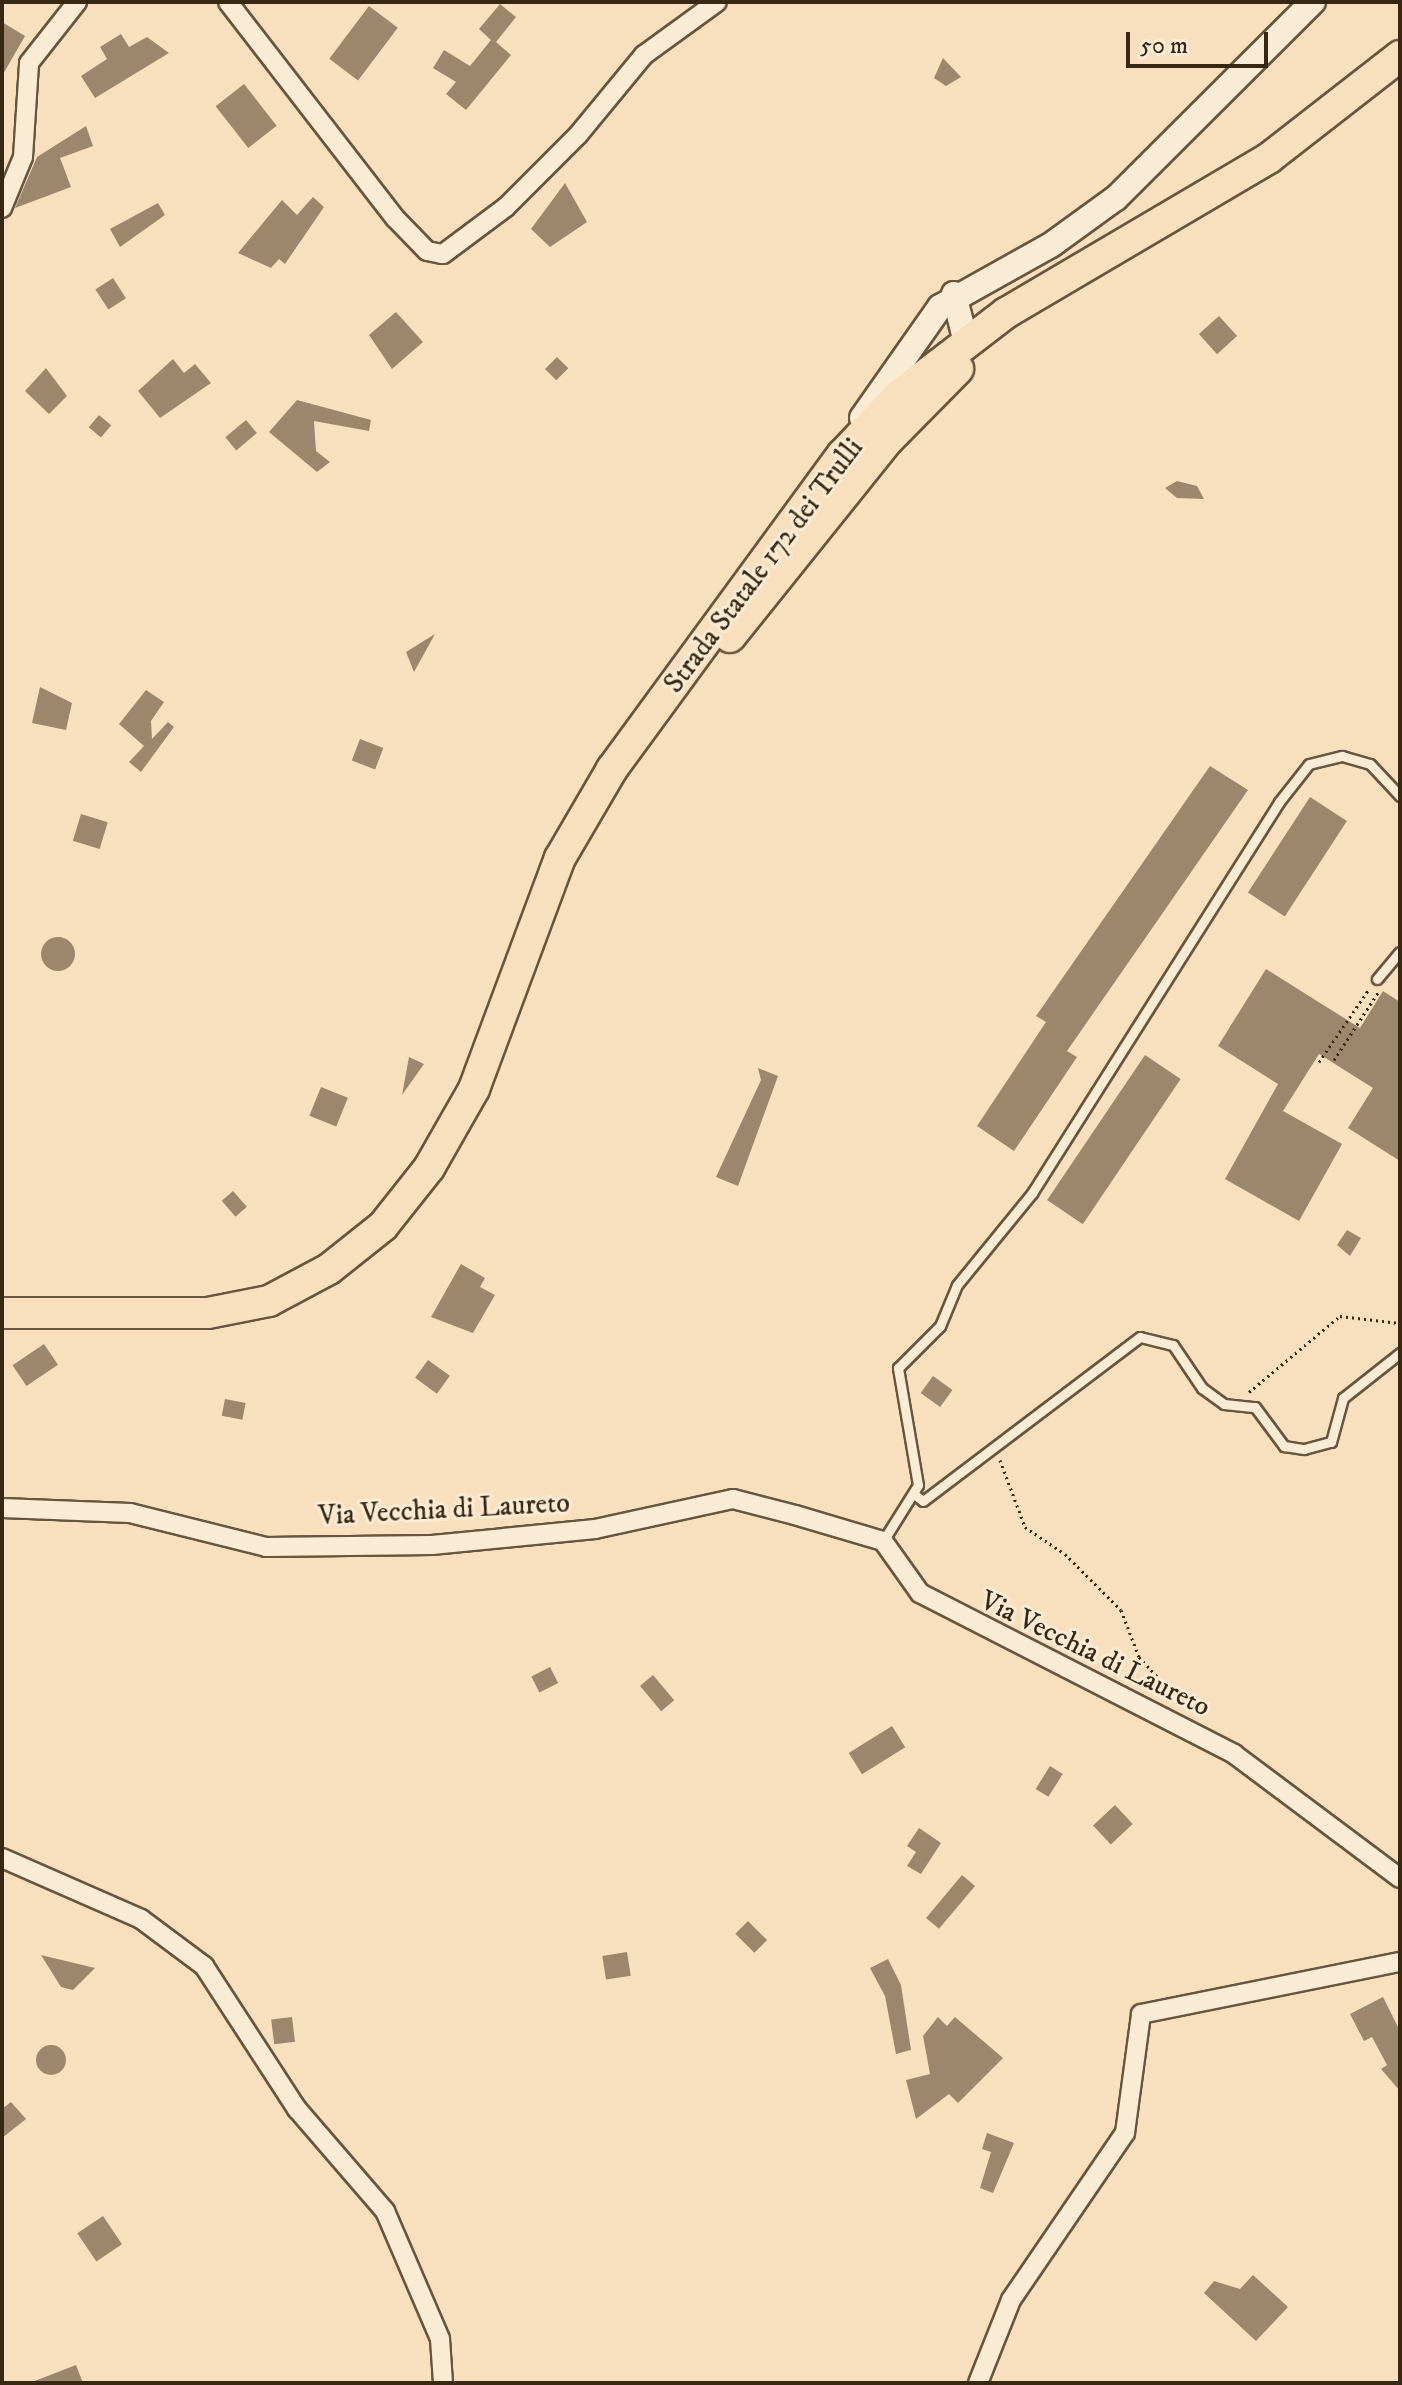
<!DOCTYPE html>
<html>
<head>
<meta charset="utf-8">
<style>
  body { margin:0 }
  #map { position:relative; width:1402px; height:2385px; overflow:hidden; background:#f8e0bf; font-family:"IM FELL DW Pica",serif }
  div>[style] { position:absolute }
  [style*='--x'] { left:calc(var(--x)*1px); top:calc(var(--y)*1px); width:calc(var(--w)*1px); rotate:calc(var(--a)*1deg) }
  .building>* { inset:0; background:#9c876c; transform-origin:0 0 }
  .round { border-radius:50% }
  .path>* { height:3px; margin-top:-1.5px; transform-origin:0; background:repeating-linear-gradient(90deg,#382713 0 2px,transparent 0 6px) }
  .roads { filter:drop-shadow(2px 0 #68553e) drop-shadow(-2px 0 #68553e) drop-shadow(0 2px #68553e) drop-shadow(0 -2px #68553e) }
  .service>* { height:9px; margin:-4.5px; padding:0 4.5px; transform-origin:4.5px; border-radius:4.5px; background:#faebd5 }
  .minor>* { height:18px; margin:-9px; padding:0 9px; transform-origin:9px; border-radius:9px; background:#faebd5 }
  .tertiary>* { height:24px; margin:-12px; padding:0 12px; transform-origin:12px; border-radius:12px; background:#faebd5 }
  .primary>* { height:30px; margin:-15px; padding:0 15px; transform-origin:15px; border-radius:15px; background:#f8e0bf }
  span { translate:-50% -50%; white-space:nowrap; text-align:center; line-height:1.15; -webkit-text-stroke:6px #faebd5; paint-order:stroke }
  .street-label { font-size:28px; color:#382713 }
  .frame { position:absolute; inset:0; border:4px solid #382713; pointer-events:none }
  .scale { position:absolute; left:1126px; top:32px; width:142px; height:36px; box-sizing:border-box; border:4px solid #382713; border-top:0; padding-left:10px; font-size:24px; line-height:28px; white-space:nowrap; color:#382713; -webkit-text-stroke:6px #faebd5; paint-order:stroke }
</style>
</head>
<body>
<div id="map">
  <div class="building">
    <div style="clip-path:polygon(500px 4px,516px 17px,496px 42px,511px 55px,466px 110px,446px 94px,456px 82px,433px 68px,444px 50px,470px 66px,491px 40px,479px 29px)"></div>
    <div style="left:369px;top:6px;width:36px;height:66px;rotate:37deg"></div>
    <div style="clip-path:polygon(2px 22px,25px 36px,2px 76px)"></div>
    <div style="clip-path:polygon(121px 34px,129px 47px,147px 37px,169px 53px,95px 98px,81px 76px,107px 59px,100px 47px)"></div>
    <div style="clip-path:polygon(943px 58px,961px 77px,946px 86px,934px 78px)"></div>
    <div style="left:244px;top:84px;width:53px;height:36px;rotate:52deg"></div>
    <div style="clip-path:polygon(86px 126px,93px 146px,60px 158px,71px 187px,15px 208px,37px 157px)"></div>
    <div style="clip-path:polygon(565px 183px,587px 222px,550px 247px,531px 229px)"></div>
    <div style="clip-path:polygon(313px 197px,324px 207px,285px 264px,279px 259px,271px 268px,238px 253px,282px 200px,297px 215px)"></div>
    <div style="clip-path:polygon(158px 203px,165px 215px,120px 247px,110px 229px)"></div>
    <div style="left:113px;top:278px;width:24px;height:21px;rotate:57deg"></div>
    <div style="clip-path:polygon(396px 312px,423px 342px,392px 369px,369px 335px)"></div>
    <div style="left:1219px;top:316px;width:27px;height:27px;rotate:48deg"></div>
    <div style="left:557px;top:357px;width:16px;height:17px;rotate:45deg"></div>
    <div style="clip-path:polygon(173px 359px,184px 373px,195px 364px,211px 383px,160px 418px,138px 391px)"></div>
    <div style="clip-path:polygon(46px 368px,67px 396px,49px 414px,25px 391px)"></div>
    <div style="clip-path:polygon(297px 400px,371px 420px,369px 431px,314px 421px,316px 451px,330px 462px,317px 472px,269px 432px)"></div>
    <div style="left:99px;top:415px;width:16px;height:16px;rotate:40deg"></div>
    <div style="left:246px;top:420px;width:17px;height:27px;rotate:50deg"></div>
    <div style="clip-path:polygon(1177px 481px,1197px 486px,1204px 499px,1177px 498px,1165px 488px)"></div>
    <div style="clip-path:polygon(435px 634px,414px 672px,406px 652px)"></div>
    <div style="clip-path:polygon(40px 687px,72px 703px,66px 730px,32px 723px)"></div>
    <div style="clip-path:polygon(146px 690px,164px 702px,151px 721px,152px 739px,168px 722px,174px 727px,141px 772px,129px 762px,144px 746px,119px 724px)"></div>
    <div style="left:360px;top:739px;width:25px;height:23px;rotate:21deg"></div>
    <div style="clip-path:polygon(1210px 766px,1248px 790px,1067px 1051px,1077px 1057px,1014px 1151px,977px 1126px,1046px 1022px,1036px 1016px)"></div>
    <div style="left:1310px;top:797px;width:44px;height:114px;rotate:33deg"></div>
    <div style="left:81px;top:814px;width:28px;height:28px;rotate:17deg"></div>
    <div class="round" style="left:41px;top:937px;width:34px;height:34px"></div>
    <div style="clip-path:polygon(1266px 969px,1360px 1028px,1383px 991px,1400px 1002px,1400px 1161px,1348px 1128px,1373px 1088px,1319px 1054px,1283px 1111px,1342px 1144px,1299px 1221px,1225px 1179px,1278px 1084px,1218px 1046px)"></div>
    <div style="left:1145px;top:1055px;width:43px;height:175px;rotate:34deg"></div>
    <div style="clip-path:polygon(409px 1057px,424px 1064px,402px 1095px)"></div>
    <div style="clip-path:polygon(758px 1068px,778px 1076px,738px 1186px,716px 1177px,761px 1080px)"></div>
    <div style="left:321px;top:1087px;width:29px;height:31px;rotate:22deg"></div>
    <div style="left:233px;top:1191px;width:21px;height:15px;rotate:49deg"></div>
    <div style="clip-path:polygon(1347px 1230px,1361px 1238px,1350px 1256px,1337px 1245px)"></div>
    <div style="clip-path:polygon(461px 1264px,485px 1278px,480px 1287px,495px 1295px,473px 1333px,431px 1317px)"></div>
    <div style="left:44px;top:1344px;width:25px;height:38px;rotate:56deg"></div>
    <div style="left:428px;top:1360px;width:27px;height:22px;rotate:36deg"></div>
    <div style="left:933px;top:1376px;width:24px;height:21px;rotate:36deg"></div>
    <div style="left:225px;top:1399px;width:21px;height:17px;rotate:11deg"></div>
    <div style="left:550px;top:1667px;width:18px;height:21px;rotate:63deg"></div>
    <div style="left:653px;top:1675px;width:33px;height:17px;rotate:50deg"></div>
    <div style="left:892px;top:1726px;width:25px;height:51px;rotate:58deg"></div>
    <div style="left:1050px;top:1766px;width:15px;height:27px;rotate:32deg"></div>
    <div style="left:1115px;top:1805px;width:26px;height:30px;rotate:47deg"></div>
    <div style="clip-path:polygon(919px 1828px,941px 1843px,921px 1874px,907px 1866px,916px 1852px,907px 1846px)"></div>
    <div style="left:962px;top:1875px;width:17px;height:56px;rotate:40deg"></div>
    <div style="left:748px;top:1921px;width:27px;height:18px;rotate:45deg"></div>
    <div style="left:627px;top:1952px;width:24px;height:25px;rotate:81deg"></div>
    <div style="clip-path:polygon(41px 1955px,95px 1968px,73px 1990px,61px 1987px)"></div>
    <div style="clip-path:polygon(888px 1959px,901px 1985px,911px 2050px,896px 2054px,885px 1996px,870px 1968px)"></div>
    <div style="clip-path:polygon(1383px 1997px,1400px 2031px,1400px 2091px,1381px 2069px,1387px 2065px,1372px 2037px,1364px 2041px,1350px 2014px)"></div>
    <div style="left:292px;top:2017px;width:25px;height:21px;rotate:83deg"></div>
    <div style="clip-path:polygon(938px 2017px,947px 2026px,955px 2017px,1003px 2058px,958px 2103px,949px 2094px,916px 2119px,906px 2080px,930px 2074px,923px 2036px)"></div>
    <div class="round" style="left:36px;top:2045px;width:30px;height:30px"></div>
    <div style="clip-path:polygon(11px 2102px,26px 2119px,2px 2138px,2px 2109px)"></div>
    <div style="clip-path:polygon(987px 2133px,1014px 2143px,993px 2193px,980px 2188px,991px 2152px,982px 2149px)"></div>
    <div style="left:103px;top:2216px;width:34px;height:31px;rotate:56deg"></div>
    <div style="clip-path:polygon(1253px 2275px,1288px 2307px,1256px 2341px,1204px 2293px,1214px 2281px,1240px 2289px)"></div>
    <div style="clip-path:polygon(76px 2365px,83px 2383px,32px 2383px,32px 2382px)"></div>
  </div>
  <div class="path">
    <div style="--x:1334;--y:1060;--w:82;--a:-56.9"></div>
    <div style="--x:1319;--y:1062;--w:88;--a:-55.6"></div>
    <div style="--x:1249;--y:1392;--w:119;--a:-39.9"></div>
    <div style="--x:1340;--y:1316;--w:60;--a:6.7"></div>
    <div style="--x:1000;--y:1460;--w:72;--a:69.5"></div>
    <div style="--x:1025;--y:1527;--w:48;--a:34"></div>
    <div style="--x:1065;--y:1554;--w:79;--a:45"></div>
    <div style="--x:1121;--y:1610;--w:50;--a:69"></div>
    <div style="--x:1139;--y:1657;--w:41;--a:47"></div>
    <div style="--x:1167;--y:1687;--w:14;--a:86"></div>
  </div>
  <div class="roads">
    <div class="service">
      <div style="--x:1377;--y:979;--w:35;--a:-50"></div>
      <div style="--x:914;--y:1494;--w:11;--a:38"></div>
      <div style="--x:923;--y:1501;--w:272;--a:-37.1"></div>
      <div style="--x:1140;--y:1337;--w:34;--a:14"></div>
      <div style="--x:1173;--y:1345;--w:52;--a:56"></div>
      <div style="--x:1202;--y:1388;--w:27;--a:36"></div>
      <div style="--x:1224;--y:1404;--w:31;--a:6"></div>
      <div style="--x:1255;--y:1407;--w:49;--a:53.4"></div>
      <div style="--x:1284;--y:1446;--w:20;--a:9"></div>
      <div style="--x:1304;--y:1449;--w:28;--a:-15"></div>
      <div style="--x:1331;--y:1442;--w:46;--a:-74.7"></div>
      <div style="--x:1343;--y:1398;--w:73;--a:-38.3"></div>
      <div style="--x:883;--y:1541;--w:66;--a:-58"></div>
      <div style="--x:918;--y:1485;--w:119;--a:-99.7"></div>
      <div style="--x:898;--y:1368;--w:59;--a:-45"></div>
      <div style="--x:940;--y:1326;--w:44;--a:-67.5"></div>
      <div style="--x:957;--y:1285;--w:119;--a:-50.8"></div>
      <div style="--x:1032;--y:1193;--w:462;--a:-57.7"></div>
      <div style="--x:1279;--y:802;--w:48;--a:-51.7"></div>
      <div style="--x:1309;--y:764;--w:34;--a:-14"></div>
      <div style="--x:1342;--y:756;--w:29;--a:16"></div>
      <div style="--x:1370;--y:764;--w:44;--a:46.8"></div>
    </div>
    <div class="minor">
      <div style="--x:228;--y:2;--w:273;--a:52.3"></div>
      <div style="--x:395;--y:218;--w:46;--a:45.9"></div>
      <div style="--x:427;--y:251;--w:16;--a:11"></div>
      <div style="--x:443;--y:254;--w:79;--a:-36.7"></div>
      <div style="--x:506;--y:207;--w:102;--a:-45"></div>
      <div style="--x:578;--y:135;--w:104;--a:-50.5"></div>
      <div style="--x:644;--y:55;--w:90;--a:-36"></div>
      <div style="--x:2;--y:208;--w:55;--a:-67.6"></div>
      <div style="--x:23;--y:157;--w:94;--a:-86.3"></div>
      <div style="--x:29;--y:63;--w:78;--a:-51.8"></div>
      <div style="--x:2;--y:1508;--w:128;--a:2.2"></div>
      <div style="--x:130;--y:1513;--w:140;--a:14"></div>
      <div style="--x:266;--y:1547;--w:166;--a:-0.7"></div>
      <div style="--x:432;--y:1545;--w:164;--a:-5.6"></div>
      <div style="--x:595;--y:1529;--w:141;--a:-12.3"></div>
      <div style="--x:733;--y:1499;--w:64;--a:14.5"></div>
      <div style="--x:795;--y:1515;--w:92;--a:16.5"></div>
      <div style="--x:883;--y:1541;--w:64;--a:54.6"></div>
      <div style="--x:920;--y:1593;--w:353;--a:27.1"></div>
      <div style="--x:1234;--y:1754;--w:207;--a:36.8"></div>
      <div style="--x:2;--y:1858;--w:152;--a:23.7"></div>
      <div style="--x:141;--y:1919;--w:79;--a:36.7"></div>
      <div style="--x:204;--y:1966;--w:171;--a:57"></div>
      <div style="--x:297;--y:2109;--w:135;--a:49.2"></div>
      <div style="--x:385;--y:2211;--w:139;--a:66.7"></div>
      <div style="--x:440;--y:2339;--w:44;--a:86.1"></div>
      <div style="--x:978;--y:2383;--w:89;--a:-68.3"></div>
      <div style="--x:1011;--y:2300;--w:202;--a:-55.7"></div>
      <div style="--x:1125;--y:2133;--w:120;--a:-82.3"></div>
      <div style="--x:1141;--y:2014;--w:264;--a:-11.4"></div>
    </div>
    <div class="tertiary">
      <div style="--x:954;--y:294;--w:50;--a:76.2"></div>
      <div style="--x:862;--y:418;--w:136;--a:-54.9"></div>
      <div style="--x:940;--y:307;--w:127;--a:-29.2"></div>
      <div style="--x:1051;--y:245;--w:80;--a:-35.9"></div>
      <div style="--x:1116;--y:198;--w:278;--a:-44.9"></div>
    </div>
    <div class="primary">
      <div style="--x:730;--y:637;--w:253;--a:-51.3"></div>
      <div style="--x:888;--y:440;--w:100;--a:-45.4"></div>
      <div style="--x:2;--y:1313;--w:206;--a:0"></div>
      <div style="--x:208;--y:1313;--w:62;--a:-11.1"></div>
      <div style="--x:269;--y:1301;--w:68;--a:-28.1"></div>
      <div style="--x:329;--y:1269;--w:69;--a:-38.5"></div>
      <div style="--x:383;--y:1226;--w:74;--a:-51.6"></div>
      <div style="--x:429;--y:1168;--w:91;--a:-60.3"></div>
      <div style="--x:474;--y:1089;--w:246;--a:-69.6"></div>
      <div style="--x:560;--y:858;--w:103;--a:-59.7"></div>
      <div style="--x:612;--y:769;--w:389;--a:-53.8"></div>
      <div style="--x:842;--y:455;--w:83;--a:-46.5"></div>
      <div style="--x:899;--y:395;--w:135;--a:-37.5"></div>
      <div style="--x:1006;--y:313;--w:305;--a:-30.5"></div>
      <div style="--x:1269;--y:158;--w:166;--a:-37.9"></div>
    </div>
  </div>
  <div class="street-label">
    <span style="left:764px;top:566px;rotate:-53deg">Strada Statale 172 dei Trulli</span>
    <span style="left:444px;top:1510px;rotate:-3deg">Via Vecchia di Laureto</span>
    <span style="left:1095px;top:1654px;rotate:26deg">Via Vecchia di Laureto</span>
  </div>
  <div class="frame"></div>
  <div class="scale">50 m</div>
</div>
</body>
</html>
